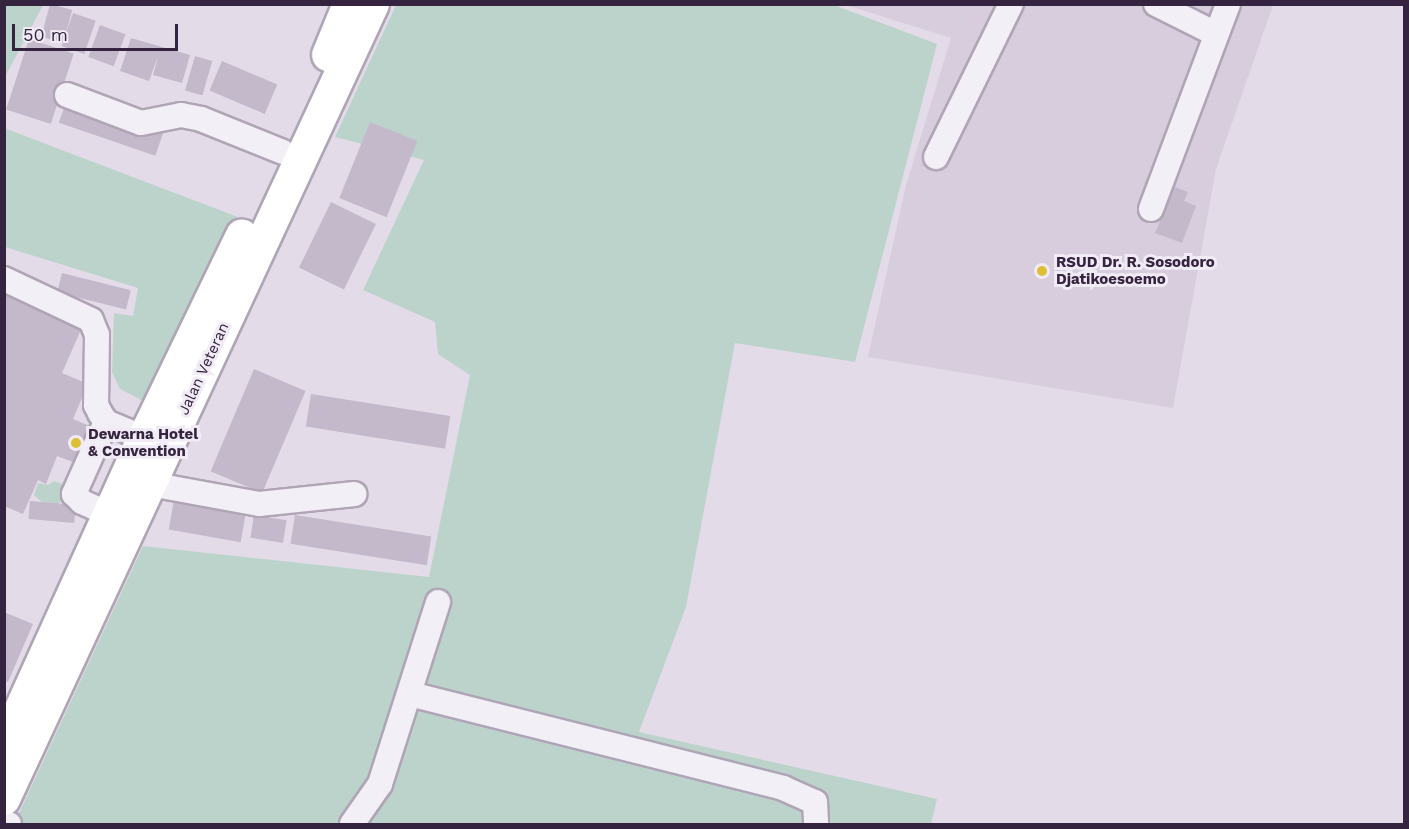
<!DOCTYPE html>
<html>
<head>
<meta charset="utf-8">
<style>
  body { margin:0 }
  #map { position:relative; width:1409px; height:829px; overflow:hidden; background:#e3dce8; font-family:"Work Sans",sans-serif }
  div>[style] { position:absolute }
  [style*='--x'] { left:calc(var(--x)*1px); top:calc(var(--y)*1px); width:calc(var(--w)*1px); rotate:calc(var(--a)*1deg) }
  .built>* { inset:0; background:#d7cddd }
  .green>* { inset:0; background:#bcd3cc }
  .building>* { inset:0; background:#c4b8cb; transform-origin:0 0 }
  .roads { filter:drop-shadow(2px 0 #afa5b5) drop-shadow(-2px 0 #afa5b5) drop-shadow(0 2px #afa5b5) drop-shadow(0 -2px #afa5b5) }
  .minor>* { height:24px; margin:-12px; padding:0 12px; transform-origin:12px; border-radius:12px; background:#f3eff6 }
  .major>* { height:32px; margin:-16px; padding:0 16px; transform-origin:16px; border-radius:16px; background:#fff }
  .dots>* { width:16px; height:16px; translate:-50% -50%; box-sizing:border-box; border:3px solid #f1ebf5; border-radius:50% }
  span { translate:-50% -50%; white-space:nowrap; text-align:center; line-height:1.15; -webkit-text-stroke:6px #f1ebf5; paint-order:stroke }
  .poi-label { font-size:15px; color:#35243f; font-weight:700 }
  .left { translate:0 -50%; text-align:left }
  .street-label { font-size:15px; color:#35243f }
  .frame { position:absolute; inset:0; border:6px solid #35243f; pointer-events:none }
  .scale { position:absolute; left:12px; top:24px; width:166px; height:27px; box-sizing:border-box; border:3px solid #35243f; border-top:0; padding-left:8px; font-size:18px; line-height:21px; white-space:nowrap; color:#35243f; -webkit-text-stroke:4px #f1ebf5; paint-order:stroke }
</style>
</head>
<body>
<div id="map">
  <div class="built">
    <div style="clip-path:polygon(846px 5px,1273px 5px,1216px 169px,1173px 408px,868px 357px,906px 185px,951px 38px)"></div>
  </div>
  <div class="green">
    <div style="clip-path:polygon(5px 4px,43px 5px,5px 77px,4px 5px)"></div>
    <div style="clip-path:polygon(396px 5px,834px 5px,937px 44px,855px 362px,735px 343px,686px 607px,639px 732px,937px 799px,931px 824px,14px 824px,143px 546px,429px 577px,470px 375px,438px 354px,435px 322px,363px 290px,424px 160px,335px 137px)"></div>
    <div style="clip-path:polygon(4px 128px,238px 217px,151px 405px,120px 389px,112px 372px,114px 313px,133px 316px,138px 288px,5px 247px)"></div>
    <div style="clip-path:polygon(54px 481px,66px 485px,66px 498px,56px 505px,44px 504px,34px 495px,38px 483px,48px 485px)"></div>
  </div>
  <div class="building">
    <div style="left:50px;top:4px;width:23px;height:34px;rotate:15deg"></div>
    <div style="left:73px;top:13px;width:24px;height:35px;rotate:19deg"></div>
    <div style="left:100px;top:25px;width:27px;height:34px;rotate:20deg"></div>
    <div style="clip-path:polygon(131px 38px,190px 55px,182px 83px,153px 75px,158px 56px,149px 81px,120px 71px)"></div>
    <div style="left:29px;top:39px;width:47px;height:74px;rotate:18deg"></div>
    <div style="left:195px;top:56px;width:18px;height:36px;rotate:16deg"></div>
    <div style="left:222px;top:61px;width:60px;height:32px;rotate:23deg"></div>
    <div style="left:67px;top:99px;width:102px;height:25px;rotate:19deg"></div>
    <div style="left:370px;top:122px;width:51px;height:82px;rotate:22deg"></div>
    <div style="clip-path:polygon(1175px 187px,1188px 192px,1184px 201px,1196px 206px,1182px 243px,1155px 233px)"></div>
    <div style="left:331px;top:202px;width:50px;height:73px;rotate:26deg"></div>
    <div style="left:62px;top:273px;width:71px;height:20px;rotate:14deg"></div>
    <div style="clip-path:polygon(4px 280px,83px 325px,62px 373px,88px 384px,73px 419px,97px 429px,81px 465px,57px 456px,46px 484px,38px 480px,23px 514px,4px 506px)"></div>
    <div style="left:254px;top:369px;width:56px;height:111px;rotate:23deg"></div>
    <div style="left:311px;top:394px;width:141px;height:33px;rotate:9deg"></div>
    <div style="left:175px;top:494px;width:73px;height:36px;rotate:10deg"></div>
    <div style="left:30px;top:501px;width:46px;height:18px;rotate:5deg"></div>
    <div style="left:254px;top:515px;width:33px;height:23px;rotate:9deg"></div>
    <div style="left:295px;top:515px;width:138px;height:29px;rotate:9deg"></div>
    <div style="clip-path:polygon(4px 612px,33px 624px,8px 682px,4px 680px)"></div>
  </div>
  <div class="roads">
    <div class="minor">
      <div style="--x:1156;--y:4;--w:67;--a:26.6"></div>
      <div style="--x:67;--y:95;--w:79;--a:20.7"></div>
      <div style="--x:141;--y:123;--w:41;--a:-11.3"></div>
      <div style="--x:181;--y:115;--w:20;--a:11"></div>
      <div style="--x:201;--y:119;--w:88;--a:21.9"></div>
      <div style="--x:936;--y:157;--w:170;--a:-63.9"></div>
      <div style="--x:1151;--y:209;--w:219;--a:-69.4"></div>
      <div style="--x:4;--y:279;--w:96;--a:25.2"></div>
      <div style="--x:91;--y:320;--w:16;--a:68"></div>
      <div style="--x:97;--y:335;--w:70;--a:90.8"></div>
      <div style="--x:96;--y:405;--w:9;--a:63"></div>
      <div style="--x:100;--y:413;--w:11;--a:56"></div>
      <div style="--x:106;--y:422;--w:41;--a:22.8"></div>
      <div style="--x:106;--y:422;--w:79;--a:114"></div>
      <div style="--x:74;--y:494;--w:11;--a:45"></div>
      <div style="--x:82;--y:502;--w:32;--a:24"></div>
      <div style="--x:150;--y:484;--w:111;--a:10.4"></div>
      <div style="--x:259;--y:504;--w:96;--a:-6"></div>
      <div style="--x:410;--y:694;--w:385;--a:14.1"></div>
      <div style="--x:783;--y:788;--w:35;--a:24"></div>
      <div style="--x:815;--y:802;--w:22;--a:87"></div>
      <div style="--x:4;--y:823;--w:5;--a:11"></div>
      <div style="--x:352;--y:824;--w:49;--a:-55"></div>
      <div style="--x:380;--y:784;--w:191;--a:-72.3"></div>
    </div>
    <div class="major">
      <div style="--x:328;--y:55;--w:55;--a:-67.6"></div>
      <div style="--x:4;--y:746;--w:338;--a:-65.6"></div>
      <div style="--x:144;--y:438;--w:225;--a:-64.2"></div>
      <div style="--x:4;--y:799;--w:876;--a:-65.1"></div>
    </div>
  </div>
  <div class="dots">
    <div style="left:1042px;top:271px;background:#dcbf32"></div>
    <div style="left:76px;top:443px;background:#dcbf32"></div>
  </div>
  <div class="poi-label">
    <span class="left" style="left:1056px;top:271px">RSUD Dr. R. Sosodoro<br>Djatikoesoemo</span>
    <span class="left" style="left:88px;top:443px">Dewarna Hotel<br>&amp; Convention</span>
  </div>
  <div class="street-label">
    <span style="left:204px;top:369px;rotate:-65deg">Jalan Veteran</span>
  </div>
  <div class="frame"></div>
  <div class="scale">50 m</div>
</div>
</body>
</html>
